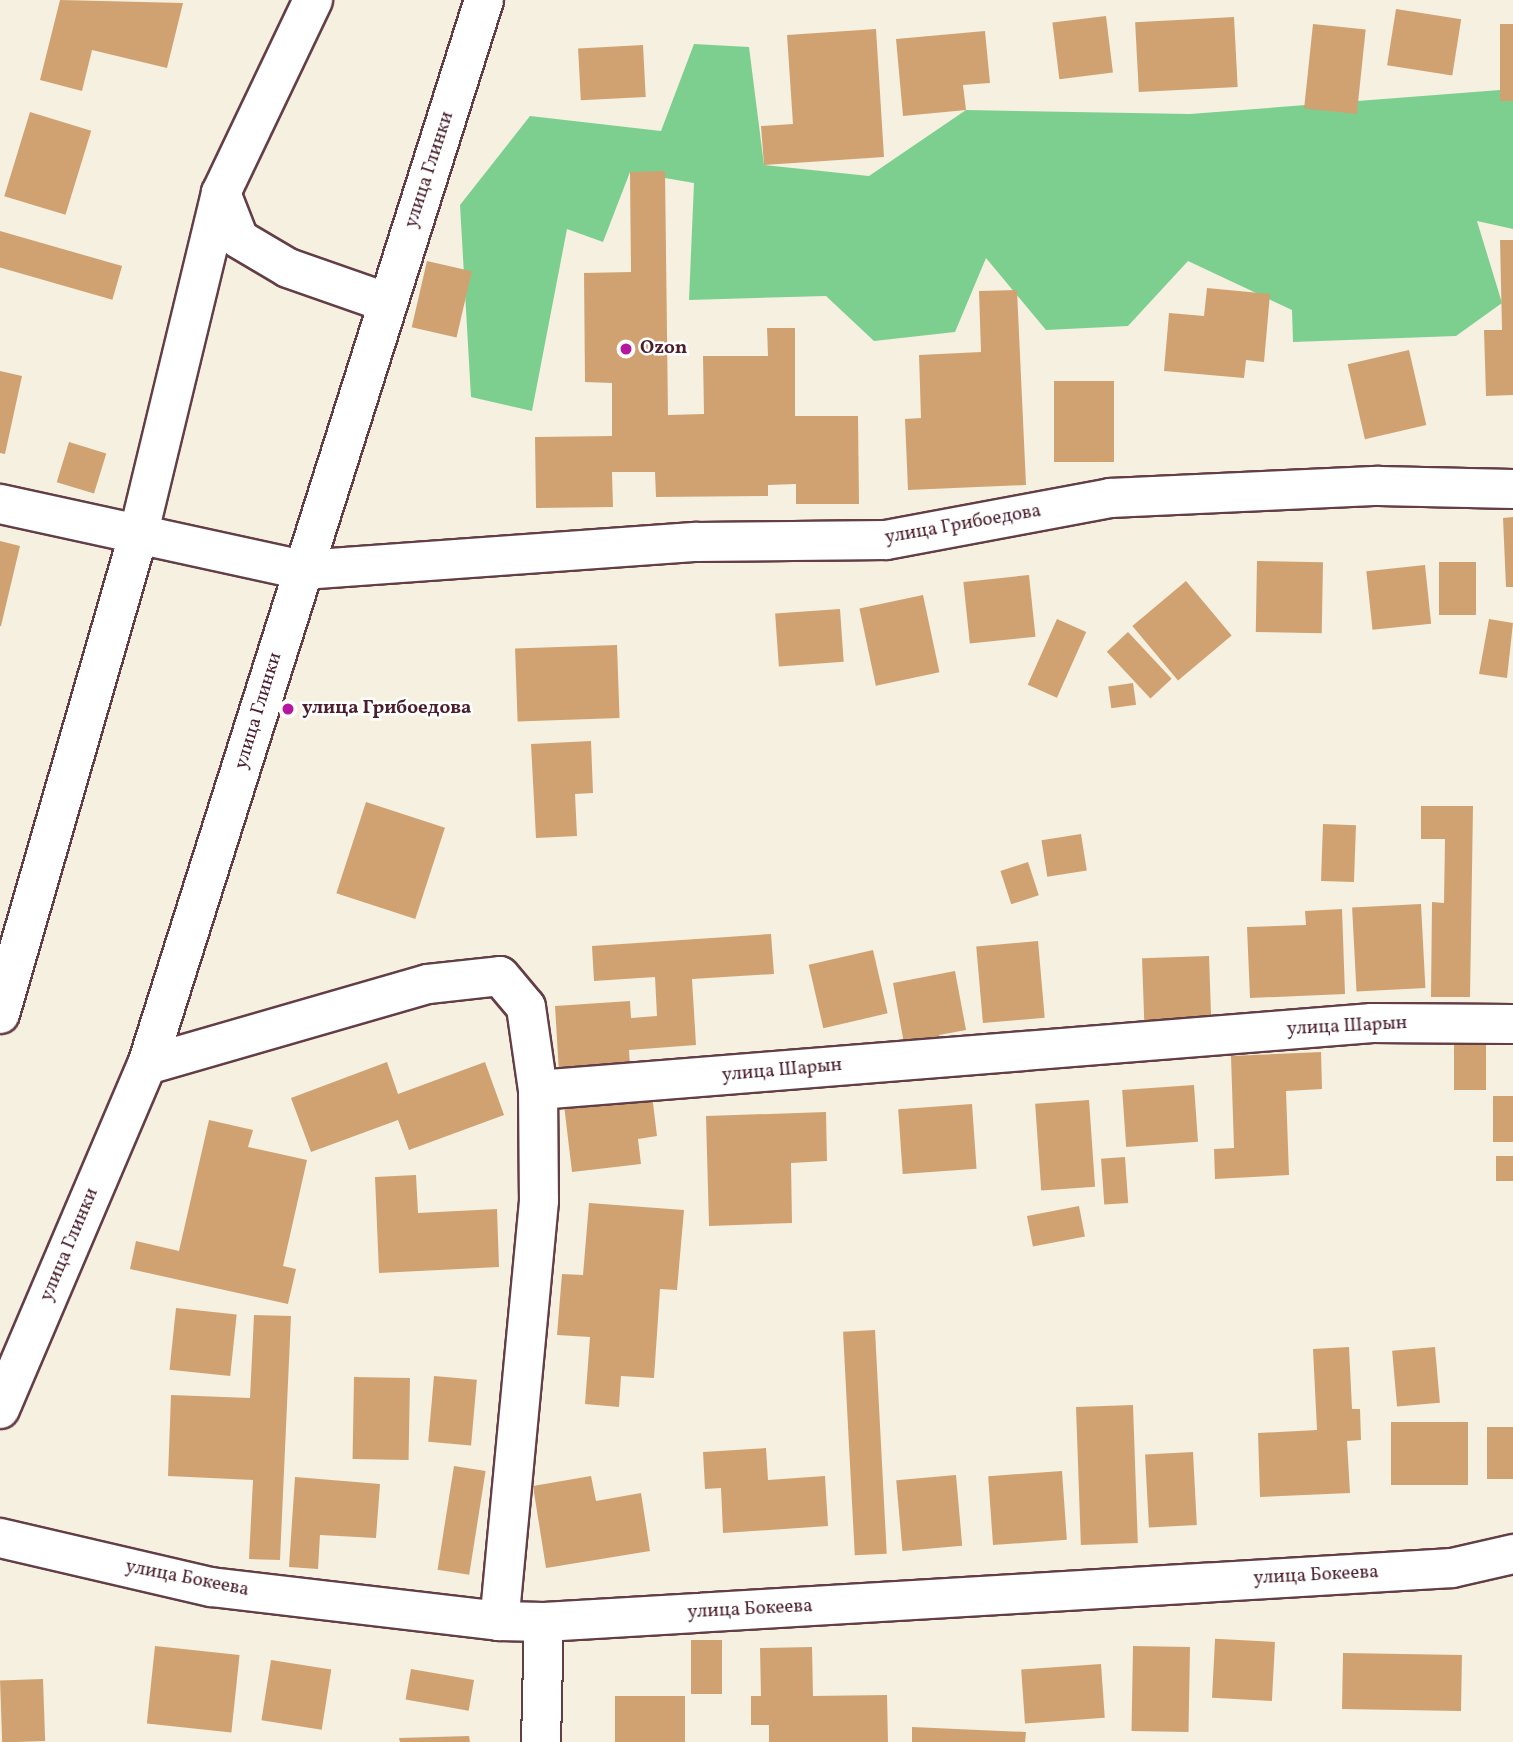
<!DOCTYPE html>
<html>
<head>
<meta charset="utf-8">
<style>
  body { margin:0 }
  #map { position:relative; width:1513px; height:1742px; overflow:hidden; background:#f6f0e0; font-family:Vollkorn,serif }
  div>[style] { position:absolute }
  [style*='--x'] { left:calc(var(--x)*1px); top:calc(var(--y)*1px); width:calc(var(--w)*1px); rotate:calc(var(--a)*1deg) }
  .green>* { inset:0; background:#7dcf90 }
  .building>* { inset:0; background:#d0a272; transform-origin:0 0 }
  .roads { filter:drop-shadow(2px 0 #643e46) drop-shadow(-2px 0 #643e46) drop-shadow(0 2px #643e46) drop-shadow(0 -2px #643e46) }
  .minor>* { height:38px; margin:-19px; padding:0 19px; transform-origin:19px; border-radius:19px; background:#fff }
  .major>* { height:38px; margin:-19px; padding:0 19px; transform-origin:19px; border-radius:19px; background:#fff }
  .dots>* { width:19px; height:19px; translate:-50% -50%; box-sizing:border-box; border:4px solid #fff; border-radius:50% }
  span { translate:-50% -50%; white-space:nowrap; text-align:center; line-height:1.15; -webkit-text-stroke:5px #fff; paint-order:stroke }
  .street-label { font-size:19px; color:#4a1f2b }
  .poi-label { font-size:19px; color:#4a1f2b; font-weight:700 }
  .left { translate:0 -50%; text-align:left }
</style>
</head>
<body>
<div id="map">
  <div class="green">
    <div style="clip-path:polygon(694px 44px,749px 47px,764px 165px,869px 176px,966px 110px,1190px 114px,1513px 89px,1513px 229px,1477px 221px,1502px 303px,1456px 336px,1293px 342px,1292px 310px,1188px 261px,1128px 326px,1046px 330px,986px 258px,955px 332px,874px 341px,826px 296px,689px 300px,694px 183px,630px 172px,603px 242px,567px 229px,532px 411px,471px 397px,460px 205px,530px 116px,661px 131px)"></div>
  </div>
  <div class="building">
    <div style="clip-path:polygon(60px 0,183px 3px,167px 68px,92px 50px,82px 91px,40px 80px)"></div>
    <div style="left:1396px;top:9px;width:66px;height:57px;rotate:9deg"></div>
    <div style="left:1106px;top:16px;width:57px;height:54px;rotate:83deg"></div>
    <div style="left:1234px;top:17px;width:70px;height:99px;rotate:87deg"></div>
    <div style="left:1313px;top:24px;width:53px;height:85px;rotate:6deg"></div>
    <div style="left:1500px;top:24px;width:13px;height:77px"></div>
    <div style="clip-path:polygon(876px 29px,884px 157px,764px 165px,761px 126px,793px 124px,787px 35px)"></div>
    <div style="clip-path:polygon(985px 31px,990px 83px,963px 85px,966px 110px,903px 116px,896px 39px)"></div>
    <div style="left:643px;top:45px;width:52px;height:65px;rotate:87deg"></div>
    <div style="left:30px;top:112px;width:64px;height:88px;rotate:17deg"></div>
    <div style="clip-path:polygon(665px 171px,668px 415px,704px 414px,703px 356px,768px 356px,767px 328px,795px 328px,795px 416px,858px 416px,859px 504px,796px 504px,796px 484px,768px 485px,768px 496px,656px 497px,655px 472px,612px 472px,613px 507px,536px 508px,535px 437px,612px 436px,612px 383px,585px 382px,584px 273px,631px 272px,630px 172px)"></div>
    <div style="left:0;top:231px;width:127px;height:35px;rotate:16deg"></div>
    <div style="clip-path:polygon(1500px 240px,1513px 240px,1513px 395px,1486px 396px,1484px 330px,1502px 330px)"></div>
    <div style="left:427px;top:261px;width:46px;height:68px;rotate:13deg"></div>
    <div style="clip-path:polygon(1207px 288px,1270px 294px,1264px 362px,1246px 360px,1244px 378px,1164px 371px,1169px 313px,1204px 316px)"></div>
    <div style="clip-path:polygon(1017px 290px,1026px 485px,908px 490px,905px 419px,921px 418px,919px 355px,981px 352px,979px 291px)"></div>
    <div style="left:1409px;top:350px;width:77px;height:63px;rotate:77deg"></div>
    <div style="clip-path:polygon(0 371px,22px 376px,5px 454px,0 453px)"></div>
    <div style="left:1054px;top:381px;width:60px;height:81px"></div>
    <div style="left:69px;top:442px;width:39px;height:42px;rotate:17deg"></div>
    <div style="clip-path:polygon(1513px 517px,1513px 587px,1506px 587px,1503px 518px)"></div>
    <div style="clip-path:polygon(0 541px,20px 546px,1px 626px,0 626px)"></div>
    <div style="left:1257px;top:561px;width:66px;height:71px;rotate:1deg"></div>
    <div style="left:1439px;top:562px;width:37px;height:53px"></div>
    <div style="left:1425px;top:565px;width:59px;height:59px;rotate:84deg"></div>
    <div style="left:1029px;top:575px;width:62px;height:66px;rotate:84deg"></div>
    <div style="left:1186px;top:581px;width:71px;height:70px;rotate:50deg"></div>
    <div style="left:923px;top:595px;width:79px;height:65px;rotate:78deg"></div>
    <div style="left:840px;top:609px;width:53px;height:65px;rotate:86deg"></div>
    <div style="left:1057px;top:619px;width:32px;height:72px;rotate:24deg"></div>
    <div style="clip-path:polygon(1489px 619px,1513px 623px,1507px 678px,1479px 674px)"></div>
    <div style="left:1128px;top:632px;width:64px;height:29px;rotate:47deg"></div>
    <div style="left:617px;top:645px;width:73px;height:102px;rotate:88deg"></div>
    <div style="left:1133px;top:683px;width:22px;height:25px;rotate:82deg"></div>
    <div style="clip-path:polygon(591px 741px,593px 793px,575px 794px,577px 836px,536px 838px,531px 744px)"></div>
    <div style="left:366px;top:802px;width:83px;height:96px;rotate:18deg"></div>
    <div style="clip-path:polygon(1421px 806px,1473px 806px,1470px 997px,1431px 997px,1432px 902px,1444px 903px,1445px 839px,1421px 839px)"></div>
    <div style="left:1323px;top:824px;width:33px;height:57px;rotate:2deg"></div>
    <div style="left:1081px;top:834px;width:37px;height:40px;rotate:81deg"></div>
    <div style="left:1028px;top:862px;width:35px;height:29px;rotate:72deg"></div>
    <div style="left:1421px;top:904px;width:84px;height:69px;rotate:87deg"></div>
    <div style="clip-path:polygon(1342px 909px,1345px 994px,1250px 998px,1247px 927px,1306px 925px,1305px 911px)"></div>
    <div style="clip-path:polygon(771px 934px,774px 974px,692px 979px,696px 1045px,629px 1050px,630px 1067px,559px 1073px,555px 1006px,630px 1001px,631px 1018px,657px 1016px,655px 977px,594px 981px,592px 946px)"></div>
    <div style="left:1038px;top:941px;width:77px;height:62px;rotate:85deg"></div>
    <div style="left:873px;top:950px;width:65px;height:66px;rotate:77deg"></div>
    <div style="left:1209px;top:956px;width:72px;height:67px;rotate:88deg"></div>
    <div style="clip-path:polygon(955px 971px,966px 1030px,939px 1035px,941px 1043px,905px 1049px,893px 983px)"></div>
    <div style="left:1454px;top:1038px;width:32px;height:52px"></div>
    <div style="clip-path:polygon(1321px 1052px,1322px 1089px,1286px 1091px,1289px 1175px,1215px 1179px,1214px 1149px,1234px 1148px,1231px 1056px)"></div>
    <div style="clip-path:polygon(387px 1062px,398px 1094px,485px 1062px,504px 1115px,409px 1150px,398px 1120px,311px 1152px,291px 1098px)"></div>
    <div style="left:1194px;top:1085px;width:57px;height:72px;rotate:86deg"></div>
    <div style="clip-path:polygon(652px 1095px,657px 1136px,638px 1139px,641px 1164px,572px 1172px,564px 1105px)"></div>
    <div style="left:1493px;top:1096px;width:20px;height:46px"></div>
    <div style="left:1089px;top:1100px;width:87px;height:54px;rotate:86deg"></div>
    <div style="left:972px;top:1104px;width:65px;height:74px;rotate:86deg"></div>
    <div style="clip-path:polygon(826px 1112px,827px 1161px,791px 1163px,792px 1223px,709px 1226px,706px 1116px)"></div>
    <div style="clip-path:polygon(209px 1120px,253px 1130px,248px 1147px,307px 1160px,283px 1266px,296px 1269px,288px 1304px,130px 1269px,136px 1241px,179px 1251px)"></div>
    <div style="left:1496px;top:1156px;width:17px;height:25px"></div>
    <div style="left:1125px;top:1157px;width:46px;height:24px;rotate:86deg"></div>
    <div style="clip-path:polygon(416px 1175px,418px 1213px,497px 1209px,499px 1267px,379px 1273px,375px 1177px)"></div>
    <div style="clip-path:polygon(589px 1203px,684px 1210px,677px 1290px,660px 1289px,654px 1378px,621px 1376px,619px 1407px,585px 1404px,590px 1337px,557px 1335px,562px 1274px,583px 1275px)"></div>
    <div style="left:1079px;top:1206px;width:31px;height:53px;rotate:79deg"></div>
    <div style="left:176px;top:1308px;width:61px;height:62px;rotate:6deg"></div>
    <div style="clip-path:polygon(254px 1315px,291px 1316px,280px 1560px,249px 1559px,253px 1480px,168px 1476px,171px 1395px,250px 1398px)"></div>
    <div style="left:875px;top:1330px;width:224px;height:32px;rotate:87deg"></div>
    <div style="clip-path:polygon(1349px 1347px,1352px 1409px,1360px 1409px,1361px 1440px,1347px 1441px,1350px 1493px,1260px 1497px,1258px 1433px,1317px 1430px,1313px 1349px)"></div>
    <div style="left:1435px;top:1347px;width:56px;height:43px;rotate:85deg"></div>
    <div style="left:434px;top:1376px;width:43px;height:66px;rotate:5deg"></div>
    <div style="left:354px;top:1377px;width:56px;height:82px;rotate:1deg"></div>
    <div style="left:1133px;top:1405px;width:138px;height:57px;rotate:88deg"></div>
    <div style="left:1391px;top:1422px;width:77px;height:63px"></div>
    <div style="left:1487px;top:1427px;width:26px;height:52px"></div>
    <div style="clip-path:polygon(766px 1448px,768px 1480px,825px 1476px,828px 1526px,723px 1533px,721px 1488px,705px 1489px,703px 1452px)"></div>
    <div style="left:1193px;top:1452px;width:73px;height:48px;rotate:87deg"></div>
    <div style="left:454px;top:1466px;width:32px;height:105px;rotate:9deg"></div>
    <div style="left:1062px;top:1471px;width:69px;height:74px;rotate:86deg"></div>
    <div style="left:956px;top:1475px;width:71px;height:60px;rotate:85deg"></div>
    <div style="clip-path:polygon(591px 1476px,596px 1501px,641px 1493px,650px 1551px,546px 1568px,533px 1486px)"></div>
    <div style="clip-path:polygon(295px 1477px,380px 1484px,376px 1538px,320px 1535px,318px 1569px,289px 1567px)"></div>
    <div style="left:691px;top:1640px;width:31px;height:54px"></div>
    <div style="left:1275px;top:1642px;width:59px;height:60px;rotate:93deg"></div>
    <div style="left:155px;top:1646px;width:85px;height:78px;rotate:6deg"></div>
    <div style="left:1133px;top:1646px;width:57px;height:85px;rotate:1deg"></div>
    <div style="clip-path:polygon(812px 1647px,813px 1696px,887px 1695px,888px 1742px,769px 1742px,769px 1725px,751px 1725px,751px 1696px,761px 1696px,760px 1648px)"></div>
    <div style="left:1343px;top:1653px;width:119px;height:56px;rotate:1deg"></div>
    <div style="left:271px;top:1660px;width:61px;height:61px;rotate:9deg"></div>
    <div style="left:1101px;top:1664px;width:54px;height:80px;rotate:86deg"></div>
    <div style="left:411px;top:1669px;width:64px;height:31px;rotate:10deg"></div>
    <div style="left:43px;top:1679px;width:62px;height:43px;rotate:88deg"></div>
    <div style="left:615px;top:1696px;width:70px;height:46px"></div>
    <div style="clip-path:polygon(912px 1727px,1026px 1732px,1025px 1742px,912px 1742px)"></div>
    <div style="clip-path:polygon(469px 1736px,470px 1742px,400px 1742px,399px 1738px)"></div>
  </div>
  <div class="roads">
    <div class="minor">
      <div style="--x:221;--y:193;--w:49;--a:68.6"></div>
      <div style="--x:239;--y:239;--w:57;--a:30.6"></div>
      <div style="--x:288;--y:268;--w:106;--a:19.3"></div>
      <div style="--x:0;--y:504;--w:310;--a:12.3"></div>
      <div style="--x:303;--y:570;--w:395;--a:-4.1"></div>
      <div style="--x:697;--y:542;--w:189;--a:-0.6"></div>
      <div style="--x:886;--y:540;--w:228;--a:-10.6"></div>
      <div style="--x:1110;--y:498;--w:269;--a:-2.6"></div>
      <div style="--x:1379;--y:486;--w:134;--a:1.3"></div>
      <div style="--x:0;--y:1014;--w:498;--a:-73.9"></div>
      <div style="--x:138;--y:536;--w:353;--a:-76.4"></div>
      <div style="--x:221;--y:193;--w:214;--a:-64.5"></div>
      <div style="--x:147;--y:1065;--w:292;--a:-16.1"></div>
      <div style="--x:428;--y:984;--w:72;--a:-6.3"></div>
      <div style="--x:500;--y:976;--w:40;--a:50"></div>
      <div style="--x:526;--y:1007;--w:84;--a:81.8"></div>
      <div style="--x:538;--y:1090;--w:111;--a:89.5"></div>
      <div style="--x:539;--y:1201;--w:422;--a:95.4"></div>
      <div style="--x:538;--y:1090;--w:837;--a:-4.59"></div>
      <div style="--x:1372;--y:1023;--w:141;--a:0.4"></div>
      <div style="--x:0;--y:1538;--w:217;--a:13.1"></div>
      <div style="--x:211;--y:1587;--w:290;--a:6.7"></div>
      <div style="--x:499;--y:1621;--w:45;--a:1.3"></div>
      <div style="--x:544;--y:1622;--w:910;--a:-3.4"></div>
      <div style="--x:1452;--y:1568;--w:63;--a:-12.9"></div>
      <div style="--x:541;--y:1742;--w:120;--a:-88.6"></div>
    </div>
    <div class="major">
      <div style="--x:0;--y:1409;--w:374;--a:-66.9"></div>
      <div style="--x:147;--y:1065;--w:1117;--a:-72.44"></div>
    </div>
  </div>
  <div class="dots">
    <div style="left:626px;top:349px;background:#b5179e"></div>
    <div style="left:288px;top:709px;background:#b5179e"></div>
  </div>
  <div class="street-label">
    <span style="left:430px;top:170px;rotate:-72deg">улица Глинки</span>
    <span style="left:963px;top:525px;rotate:-10deg">улица Грибоедова</span>
    <span style="left:259px;top:711px;rotate:-73deg">улица Глинки</span>
    <span style="left:1347px;top:1027px;rotate:-3deg">улица Шарын</span>
    <span style="left:782px;top:1071px;rotate:-5deg">улица Шарын</span>
    <span style="left:70px;top:1245px;rotate:-67deg">улица Глинки</span>
    <span style="left:1316px;top:1576px;rotate:-3deg">улица Бокеева</span>
    <span style="left:187px;top:1579px;rotate:11deg">улица Бокеева</span>
    <span style="left:750px;top:1610px;rotate:-3deg">улица Бокеева</span>
  </div>
  <div class="poi-label">
    <span class="left" style="left:640px;top:349px">Ozon</span>
    <span class="left" style="left:302px;top:709px">улица Грибоедова</span>
  </div>
</div>
</body>
</html>
